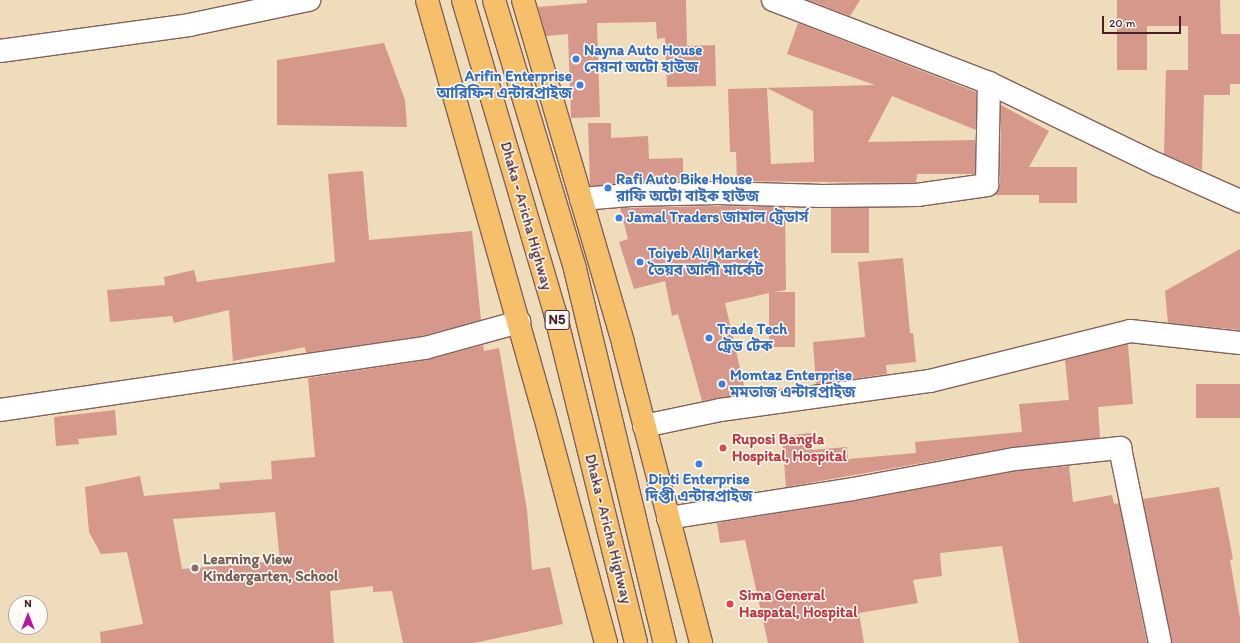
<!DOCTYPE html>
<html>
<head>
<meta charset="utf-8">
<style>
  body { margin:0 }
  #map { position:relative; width:1240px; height:643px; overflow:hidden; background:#eedcba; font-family:Itim,"Noto Sans Bengali",sans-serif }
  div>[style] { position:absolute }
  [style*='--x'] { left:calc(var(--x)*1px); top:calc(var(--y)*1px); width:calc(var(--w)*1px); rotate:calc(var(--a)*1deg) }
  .building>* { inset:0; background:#d6988b; transform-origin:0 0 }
  .roads { filter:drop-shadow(1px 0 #83615d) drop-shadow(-1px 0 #83615d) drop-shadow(0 1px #83615d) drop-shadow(0 -1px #83615d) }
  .minor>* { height:22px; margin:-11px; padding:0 11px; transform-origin:11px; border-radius:11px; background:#fff }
  .highway>* { height:22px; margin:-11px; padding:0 11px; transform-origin:11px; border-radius:11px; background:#f6c06b }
  .dots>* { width:11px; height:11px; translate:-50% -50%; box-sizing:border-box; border:2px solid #fdfcf7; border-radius:50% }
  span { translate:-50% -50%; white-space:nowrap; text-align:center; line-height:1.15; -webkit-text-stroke:3px #fdfcf7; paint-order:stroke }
  .shield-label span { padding:1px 3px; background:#fdfcf7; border:1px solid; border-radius:3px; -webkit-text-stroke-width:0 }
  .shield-label { font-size:14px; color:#4a1f2b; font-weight:700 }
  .shop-label { font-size:15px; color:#366cbe; font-weight:700 }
  .left { translate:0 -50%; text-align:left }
  .right { translate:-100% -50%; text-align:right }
  .street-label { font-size:15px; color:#4a1f2b }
  .health-label { font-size:15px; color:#be3a42; font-weight:700 }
  .education-label { font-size:15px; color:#785e54; font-weight:700 }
  .north { position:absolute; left:8px; top:595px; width:40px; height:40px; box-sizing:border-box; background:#fdfcf7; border:1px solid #b5a4a5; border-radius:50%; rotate:0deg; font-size:11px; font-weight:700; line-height:16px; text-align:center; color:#4a1f2b }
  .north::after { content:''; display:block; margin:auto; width:14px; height:18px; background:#b5179e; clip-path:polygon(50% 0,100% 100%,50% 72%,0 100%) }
  .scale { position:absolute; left:1102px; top:16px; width:79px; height:18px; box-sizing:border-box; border:2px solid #4a1f2b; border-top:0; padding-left:5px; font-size:12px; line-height:14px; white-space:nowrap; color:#4a1f2b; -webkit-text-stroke:3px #fdfcf7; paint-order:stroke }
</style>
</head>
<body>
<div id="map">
  <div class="building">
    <div style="clip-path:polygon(587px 0,686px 0,687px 46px,715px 45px,716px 86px,667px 87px,665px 38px,657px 39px,656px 22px,597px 23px,600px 117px,571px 118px,568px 34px,546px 36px,538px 7px,587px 3px)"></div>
    <div style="clip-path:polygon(808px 0,860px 0,850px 16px)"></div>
    <div style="clip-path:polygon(1117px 0,1220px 0,1221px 34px,1240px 34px,1240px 84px,1230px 84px,1230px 95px,1204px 95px,1202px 170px,1164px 154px,1166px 70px,1188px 70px,1188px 26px,1147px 26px,1147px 70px,1117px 70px)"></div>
    <div style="clip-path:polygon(evenodd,798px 23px,976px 92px,976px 130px,892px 96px,868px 142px,975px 140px,975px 174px,917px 174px,916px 183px,737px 181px,736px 152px,730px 152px,728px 89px,875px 85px,787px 54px,798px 23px,767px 88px,813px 111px,814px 162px,771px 164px,767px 88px)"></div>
    <div style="clip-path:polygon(384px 43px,405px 100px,407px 127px,277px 125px,277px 60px)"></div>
    <div style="clip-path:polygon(1001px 105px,1049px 131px,1029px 167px,1077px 167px,1077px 203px,1039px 203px,1039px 195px,995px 195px,1000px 185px)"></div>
    <div style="clip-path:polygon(588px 123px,611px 123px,611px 138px,648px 136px,649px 159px,683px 158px,683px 181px,590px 186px)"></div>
    <div style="clip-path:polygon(363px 171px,369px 240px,472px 231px,481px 320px,422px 336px,306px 353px,305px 347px,233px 361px,229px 310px,174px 323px,172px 316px,110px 322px,107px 290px,165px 285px,164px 277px,194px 270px,197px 282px,335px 262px,328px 174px)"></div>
    <div style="clip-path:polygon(718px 206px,785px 207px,786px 290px,774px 292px,795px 292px,795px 347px,769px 347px,769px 293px,725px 303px,746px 394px,702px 401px,678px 314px,672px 316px,665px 281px,634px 289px,619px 242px,628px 239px,620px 208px)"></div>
    <div style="left:831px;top:208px;width:38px;height:45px"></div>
    <div style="clip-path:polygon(1240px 249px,1240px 330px,1168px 323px,1165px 291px)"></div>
    <div style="clip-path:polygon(903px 258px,910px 333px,913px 333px,916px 362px,886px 365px,887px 374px,816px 384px,813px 342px,865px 337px,858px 262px)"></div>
    <div style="clip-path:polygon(1128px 344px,1133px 404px,1098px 407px,1100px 438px,1013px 447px,786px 487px,782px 436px,811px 433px,812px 450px,847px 447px,848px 459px,916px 453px,915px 442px,1022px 432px,1019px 404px,1069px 400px,1065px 360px)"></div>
    <div style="clip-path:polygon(evenodd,483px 345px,484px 351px,499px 348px,527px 510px,532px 570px,550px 567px,563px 624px,474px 643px,403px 643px,392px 591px,373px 592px,373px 586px,330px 591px,334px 643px,101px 643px,100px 632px,143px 624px,127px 552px,101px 554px,89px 532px,85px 487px,140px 476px,144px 496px,220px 489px,219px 483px,272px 479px,271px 461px,315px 457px,308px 378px,427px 360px,483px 345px,275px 512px,280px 561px,182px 569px,173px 519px,275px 512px)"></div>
    <div style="left:1240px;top:384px;width:34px;height:44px;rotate:90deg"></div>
    <div style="clip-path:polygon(115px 410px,117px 435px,78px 439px,79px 444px,56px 446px,54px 417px)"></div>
    <div style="clip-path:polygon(1069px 466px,1073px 502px,1112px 495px,1114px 504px,1119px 503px,1147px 643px,1019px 643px,1002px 546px,940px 553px,942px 576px,913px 580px,918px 603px,859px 613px,864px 643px,768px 643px,745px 540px,720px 543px,717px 523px,855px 501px,1017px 471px)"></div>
    <div style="clip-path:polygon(1219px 487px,1233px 559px,1230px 560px,1240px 618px,1240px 643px,1172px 643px,1143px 499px)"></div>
  </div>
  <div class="roads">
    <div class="minor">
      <div style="--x:773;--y:0;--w:231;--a:21"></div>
      <div style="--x:989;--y:83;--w:189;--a:25.8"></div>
      <div style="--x:1159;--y:165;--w:89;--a:24"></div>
      <div style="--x:0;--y:51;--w:191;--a:-7.8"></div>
      <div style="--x:189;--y:25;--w:123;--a:-11.8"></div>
      <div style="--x:581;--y:199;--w:49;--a:-4.7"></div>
      <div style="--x:630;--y:195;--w:88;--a:-1.3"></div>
      <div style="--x:718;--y:193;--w:104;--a:1.7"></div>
      <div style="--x:822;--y:196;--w:95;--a:-0.6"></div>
      <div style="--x:917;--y:195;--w:71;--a:-8.1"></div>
      <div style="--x:987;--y:185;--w:102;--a:-88.9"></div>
      <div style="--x:0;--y:410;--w:429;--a:-8.3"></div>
      <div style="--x:425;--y:348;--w:98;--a:-15.5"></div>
      <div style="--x:644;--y:426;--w:78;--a:-11.9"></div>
      <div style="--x:720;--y:410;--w:212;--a:-7.9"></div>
      <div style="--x:930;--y:381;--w:206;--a:-14"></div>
      <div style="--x:1130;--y:331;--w:111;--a:6.2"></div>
      <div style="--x:668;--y:518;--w:187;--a:-8.9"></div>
      <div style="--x:853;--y:489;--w:165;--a:-10.5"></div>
      <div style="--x:1015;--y:459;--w:106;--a:-6"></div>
      <div style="--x:1120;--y:448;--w:199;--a:78.4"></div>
    </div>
    <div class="highway">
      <div style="--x:427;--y:0;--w:429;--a:74.2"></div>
      <div style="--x:544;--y:413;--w:238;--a:74.9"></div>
      <div style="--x:463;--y:0;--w:326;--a:73.6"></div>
      <div style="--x:555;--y:313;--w:340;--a:76.2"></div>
      <div style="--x:494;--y:0;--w:281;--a:73.2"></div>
      <div style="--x:575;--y:269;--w:385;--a:76.5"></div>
      <div style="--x:523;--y:0;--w:357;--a:73.7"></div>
      <div style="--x:623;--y:343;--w:310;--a:75.4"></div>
    </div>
  </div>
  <div class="dots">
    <div style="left:576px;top:59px;background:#3f7fe0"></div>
    <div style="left:580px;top:85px;background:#3f7fe0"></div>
    <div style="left:608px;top:188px;background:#3f7fe0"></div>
    <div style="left:619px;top:218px;background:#3f7fe0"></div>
    <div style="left:640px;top:262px;background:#3f7fe0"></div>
    <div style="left:709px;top:338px;background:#3f7fe0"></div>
    <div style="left:722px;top:384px;background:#3f7fe0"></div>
    <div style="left:723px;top:448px;background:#e0444e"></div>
    <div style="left:699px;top:464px;background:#3f7fe0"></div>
    <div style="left:195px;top:568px;background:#8d6e63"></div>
    <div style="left:730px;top:604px;background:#e0444e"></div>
  </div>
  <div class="shield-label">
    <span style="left:557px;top:320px">N5</span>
  </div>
  <div class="shop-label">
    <span class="left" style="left:584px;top:59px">Nayna Auto House<br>নেয়না অটো হাউজ</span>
    <span class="right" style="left:572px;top:85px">Arifin Enterprise<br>আরিফিন এন্টারপ্রাইজ</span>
    <span class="left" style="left:616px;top:188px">Rafi Auto Bike House<br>রাফি অটো বাইক হাউজ</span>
    <span class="left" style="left:627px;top:218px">Jamal Traders জামাল ট্রেডার্স</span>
    <span class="left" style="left:648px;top:262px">Toiyeb Ali Market<br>তৈয়ব আলী মার্কেট</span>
    <span class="left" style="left:717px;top:338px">Trade Tech<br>ট্রেড টেক</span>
    <span class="left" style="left:730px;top:384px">Momtaz Enterprise<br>মমতাজ এন্টারপ্রাইজ</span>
    <span style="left:699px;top:488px">Dipti Enterprise<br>দিপ্তী এন্টারপ্রাইজ</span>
  </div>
  <div class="street-label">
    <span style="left:526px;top:216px;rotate:74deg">Dhaka - Aricha Highway</span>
    <span style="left:608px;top:529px;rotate:76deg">Dhaka - Aricha Highway</span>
  </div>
  <div class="health-label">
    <span class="left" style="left:732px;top:448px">Ruposi Bangla<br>Hospital, Hospital</span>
    <span class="left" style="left:739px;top:604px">Sima General<br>Haspatal, Hospital</span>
  </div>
  <div class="education-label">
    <span class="left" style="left:203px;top:568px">Learning View<br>Kindergarten, School</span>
  </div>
  <div class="north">N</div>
  <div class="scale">20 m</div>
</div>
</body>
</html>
